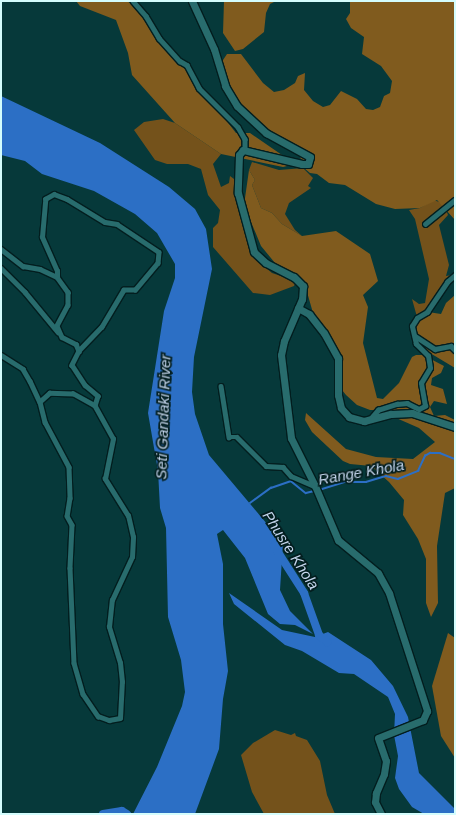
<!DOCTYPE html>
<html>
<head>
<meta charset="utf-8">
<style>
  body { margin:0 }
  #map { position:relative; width:456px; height:815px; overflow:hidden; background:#06393a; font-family:Arial,sans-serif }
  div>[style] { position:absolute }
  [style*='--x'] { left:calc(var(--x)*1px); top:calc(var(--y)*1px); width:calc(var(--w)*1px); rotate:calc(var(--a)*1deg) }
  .green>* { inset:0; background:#74521b }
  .forest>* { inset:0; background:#805b1e }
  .water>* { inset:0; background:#2c6fc5 }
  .stream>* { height:1.5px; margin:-0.75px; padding:0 0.75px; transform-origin:0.75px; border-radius:0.75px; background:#2c6fc5 }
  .river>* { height:8px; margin:-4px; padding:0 4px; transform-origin:4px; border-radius:4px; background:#2c6fc5 }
  .roads { filter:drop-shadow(1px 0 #031e1f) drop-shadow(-1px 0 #031e1f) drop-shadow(0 1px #031e1f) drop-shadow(0 -1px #031e1f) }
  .street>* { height:4.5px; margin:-2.25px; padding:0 2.25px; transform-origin:2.25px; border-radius:2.25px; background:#286c6d }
  .secondary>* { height:7px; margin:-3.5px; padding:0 3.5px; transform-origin:3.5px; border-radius:3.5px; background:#286c6d }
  span { translate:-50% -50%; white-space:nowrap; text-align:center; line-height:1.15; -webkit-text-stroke:3.5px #031e1f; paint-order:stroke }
  .water-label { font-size:15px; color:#c4d5ec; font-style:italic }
  .frame { position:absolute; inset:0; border:2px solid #d4fdfd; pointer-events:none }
</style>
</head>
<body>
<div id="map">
  <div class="green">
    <div style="clip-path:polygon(163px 119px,175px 123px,221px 154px,213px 164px,221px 187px,229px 183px,230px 176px,234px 179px,239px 177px,251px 255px,272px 273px,296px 281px,294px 286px,270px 295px,253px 293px,213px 247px,213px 228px,218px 223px,220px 210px,208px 195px,201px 169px,188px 164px,167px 164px,155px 160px,134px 130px,144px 122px)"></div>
    <div style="clip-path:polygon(252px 162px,279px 170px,303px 168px,313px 178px,308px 186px,311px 188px,289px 203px,285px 214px,295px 230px,302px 236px,282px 224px,272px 213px,261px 208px,252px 185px,255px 180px,249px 170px)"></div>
    <div style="clip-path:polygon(434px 200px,444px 204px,448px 215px,439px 225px,449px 265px,446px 276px,452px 275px,426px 311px,417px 317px,412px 299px,419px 304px,425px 303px,429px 279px,415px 219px,409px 210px,420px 208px)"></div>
    <div style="clip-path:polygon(275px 730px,291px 735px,295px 733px,296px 736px,307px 740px,320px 761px,327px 795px,335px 814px,264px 814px,252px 792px,241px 755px,253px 743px)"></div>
  </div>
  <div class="forest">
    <div style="clip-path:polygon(76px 1px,127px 1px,137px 8px,168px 52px,187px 70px,236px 133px,250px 133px,295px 164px,283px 167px,221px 154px,175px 123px,132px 75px,128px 53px,116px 20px,80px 6px)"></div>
    <div style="clip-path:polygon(224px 1px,276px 1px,270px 4px,266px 13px,264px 32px,243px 49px,235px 51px,223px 33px)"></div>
    <div style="clip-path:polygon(350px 1px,455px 1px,455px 220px,437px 200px,420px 208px,395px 209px,376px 204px,345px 185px,329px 183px,317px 174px,310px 173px,304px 168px,297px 148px,250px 118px,229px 90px,222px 67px,223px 60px,227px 54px,241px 54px,263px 83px,274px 92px,284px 90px,295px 83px,298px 76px,305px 73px,304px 90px,313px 101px,323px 107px,330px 105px,341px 91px,357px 99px,366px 109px,373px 110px,380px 107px,384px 96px,390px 93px,392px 81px,381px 66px,362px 54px,364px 37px,351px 28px,346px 19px,350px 13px)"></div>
    <div style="clip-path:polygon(249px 170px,255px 180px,252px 185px,261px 208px,272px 213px,282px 224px,302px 236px,336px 231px,370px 254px,378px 281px,363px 295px,368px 307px,363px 343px,377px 398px,383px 399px,399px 383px,412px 357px,416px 355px,423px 355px,444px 366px,441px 373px,432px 378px,431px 385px,443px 389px,447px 404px,434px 401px,430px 407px,434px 416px,445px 415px,455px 420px,455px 488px,445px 493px,437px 546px,438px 603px,431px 617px,426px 603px,426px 559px,418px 539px,403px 515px,404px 500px,389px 482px,371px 466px,350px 464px,343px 461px,312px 432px,305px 420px,306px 413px,346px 449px,376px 457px,413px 459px,435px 442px,419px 428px,378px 410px,370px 410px,357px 405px,346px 395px,342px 390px,334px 344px,313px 313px,307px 292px,299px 280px,275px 263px,261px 246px,244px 205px)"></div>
    <div style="clip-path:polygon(455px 295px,455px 368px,425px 350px,419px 342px,415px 329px,417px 322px,428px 312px,441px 314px,446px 303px)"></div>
    <div style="clip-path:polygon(448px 633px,455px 638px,455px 758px,441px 736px,432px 686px)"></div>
  </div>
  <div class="water">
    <div style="clip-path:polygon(1px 96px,100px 143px,169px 187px,195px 209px,206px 229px,212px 269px,194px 357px,192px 392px,195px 414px,209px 455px,283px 543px,280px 590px,290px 611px,313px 634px,295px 625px,280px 624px,268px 614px,245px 558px,223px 530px,217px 534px,223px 564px,223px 624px,228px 671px,223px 699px,219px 749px,195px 814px,133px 814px,157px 767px,182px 706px,185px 692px,181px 660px,168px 617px,166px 528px,160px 508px,158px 471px,148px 413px,164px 311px,175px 278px,175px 264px,157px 233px,135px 214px,94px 191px,42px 174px,25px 161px,1px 155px)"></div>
    <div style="clip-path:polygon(229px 593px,282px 630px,315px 637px,328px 632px,371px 660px,393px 686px,408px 717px,419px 773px,455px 809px,455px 814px,424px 814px,412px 807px,399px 789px,395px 778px,398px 756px,394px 735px,395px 714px,388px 697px,354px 674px,339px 673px,302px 651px,285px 645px,234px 604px)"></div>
  </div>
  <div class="stream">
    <div style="--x:319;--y:490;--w:28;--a:-17"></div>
    <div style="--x:346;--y:482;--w:20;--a:0"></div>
    <div style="--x:366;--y:482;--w:21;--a:-17"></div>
    <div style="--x:386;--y:476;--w:12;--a:14"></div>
    <div style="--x:398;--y:479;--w:22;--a:-22"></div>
    <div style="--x:418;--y:471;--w:17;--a:-65"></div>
    <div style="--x:425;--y:456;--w:6;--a:-31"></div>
    <div style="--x:430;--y:453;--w:10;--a:0"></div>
    <div style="--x:440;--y:453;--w:16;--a:22"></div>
    <div style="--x:250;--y:503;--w:26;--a:-36"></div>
    <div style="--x:271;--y:488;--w:21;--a:-19"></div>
    <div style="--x:291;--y:481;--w:19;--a:39"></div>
    <div style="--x:306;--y:493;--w:8;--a:-14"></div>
  </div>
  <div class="river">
    <div style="--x:274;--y:546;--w:56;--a:57.4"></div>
    <div style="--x:304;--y:593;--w:45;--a:70.3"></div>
    <div style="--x:319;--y:635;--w:11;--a:41"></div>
    <div style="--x:103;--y:814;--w:19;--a:-9"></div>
    <div style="--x:122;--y:811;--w:6;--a:31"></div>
  </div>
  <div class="roads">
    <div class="street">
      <div style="--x:133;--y:1;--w:20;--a:49"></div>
      <div style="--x:146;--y:16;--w:26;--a:59"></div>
      <div style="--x:159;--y:38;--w:31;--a:48"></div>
      <div style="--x:180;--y:61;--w:8;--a:30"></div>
      <div style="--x:187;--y:65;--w:26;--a:62"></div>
      <div style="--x:199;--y:88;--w:55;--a:45"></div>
      <div style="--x:238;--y:127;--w:14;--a:60"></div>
      <div style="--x:245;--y:139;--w:10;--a:90"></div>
      <div style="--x:425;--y:224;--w:38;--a:-39"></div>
      <div style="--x:1;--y:249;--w:28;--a:38"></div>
      <div style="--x:23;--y:266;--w:17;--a:10"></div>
      <div style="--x:40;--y:269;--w:19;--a:25"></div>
      <div style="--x:57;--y:277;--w:19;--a:54"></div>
      <div style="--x:68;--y:292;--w:13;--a:90"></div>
      <div style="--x:68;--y:305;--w:24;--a:118"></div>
      <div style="--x:57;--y:326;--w:12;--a:66"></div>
      <div style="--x:62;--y:337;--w:16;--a:27"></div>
      <div style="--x:76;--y:344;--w:8;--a:67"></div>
      <div style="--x:1;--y:268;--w:34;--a:45"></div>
      <div style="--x:25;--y:292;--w:52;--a:50.5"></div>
      <div style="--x:57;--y:277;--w:6;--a:-90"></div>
      <div style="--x:57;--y:271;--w:37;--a:-114"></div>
      <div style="--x:42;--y:237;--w:38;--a:-85"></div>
      <div style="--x:45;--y:199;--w:10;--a:-29"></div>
      <div style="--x:54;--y:194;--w:14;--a:21"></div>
      <div style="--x:67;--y:199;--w:44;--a:31.2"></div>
      <div style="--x:105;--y:222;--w:12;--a:9"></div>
      <div style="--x:117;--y:224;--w:50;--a:33.7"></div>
      <div style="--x:159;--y:252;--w:11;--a:95"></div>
      <div style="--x:158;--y:263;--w:35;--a:130"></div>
      <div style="--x:135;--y:290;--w:11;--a:180"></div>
      <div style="--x:124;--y:290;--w:43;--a:120.7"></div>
      <div style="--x:102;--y:327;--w:33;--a:134"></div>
      <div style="--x:79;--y:351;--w:16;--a:117"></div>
      <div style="--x:72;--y:365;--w:24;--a:57"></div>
      <div style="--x:85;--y:385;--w:17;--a:40"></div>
      <div style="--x:98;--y:396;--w:10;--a:107"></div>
      <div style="--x:415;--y:336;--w:24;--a:33"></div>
      <div style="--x:435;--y:349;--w:16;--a:-11"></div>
      <div style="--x:451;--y:346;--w:6;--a:45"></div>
      <div style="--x:1;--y:355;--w:26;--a:32"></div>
      <div style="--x:23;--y:369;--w:14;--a:60"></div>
      <div style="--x:30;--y:381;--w:23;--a:65"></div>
      <div style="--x:40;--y:402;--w:21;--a:76"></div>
      <div style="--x:45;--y:422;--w:51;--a:61.9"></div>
      <div style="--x:69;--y:467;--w:31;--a:88"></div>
      <div style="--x:70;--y:498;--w:18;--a:99"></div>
      <div style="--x:67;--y:516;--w:10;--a:61"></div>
      <div style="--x:72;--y:525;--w:43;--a:92.7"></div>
      <div style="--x:70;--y:568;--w:95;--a:87.6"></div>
      <div style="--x:74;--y:663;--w:32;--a:74"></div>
      <div style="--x:83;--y:694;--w:27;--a:56"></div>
      <div style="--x:98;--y:716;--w:12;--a:20"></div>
      <div style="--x:109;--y:720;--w:11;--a:-10"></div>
      <div style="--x:120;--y:718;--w:36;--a:-87"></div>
      <div style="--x:122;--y:682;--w:19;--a:-96"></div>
      <div style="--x:120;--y:663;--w:38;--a:-107"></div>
      <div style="--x:109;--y:627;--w:27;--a:-84"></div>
      <div style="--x:112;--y:600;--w:47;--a:-65.1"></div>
      <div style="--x:132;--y:557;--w:20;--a:-87"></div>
      <div style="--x:133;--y:537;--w:22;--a:-103"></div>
      <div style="--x:128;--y:516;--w:44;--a:-121.9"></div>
      <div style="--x:105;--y:479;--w:41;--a:-78.7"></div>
      <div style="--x:113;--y:439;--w:38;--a:-119"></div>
      <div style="--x:95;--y:406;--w:25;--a:-151"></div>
      <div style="--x:73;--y:394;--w:23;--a:-178"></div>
      <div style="--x:50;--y:393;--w:13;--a:138"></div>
      <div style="--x:221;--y:386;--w:52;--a:81.1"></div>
      <div style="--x:229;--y:437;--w:8;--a:0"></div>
      <div style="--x:237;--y:437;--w:41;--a:45"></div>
      <div style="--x:266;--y:466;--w:17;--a:3"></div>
      <div style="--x:283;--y:467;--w:12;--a:48"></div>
      <div style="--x:291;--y:476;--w:26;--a:23"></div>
      <div style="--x:371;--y:418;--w:11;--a:-49"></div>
      <div style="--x:378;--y:410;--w:20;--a:-18"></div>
      <div style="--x:397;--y:404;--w:10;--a:-6"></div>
      <div style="--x:407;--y:403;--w:13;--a:27"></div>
      <div style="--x:419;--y:409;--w:7;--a:-27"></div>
      <div style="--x:425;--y:406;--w:23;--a:-100"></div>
      <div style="--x:421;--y:383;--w:17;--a:-59"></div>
      <div style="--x:430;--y:368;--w:12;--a:-99"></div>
      <div style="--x:428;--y:356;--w:17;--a:-135"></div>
      <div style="--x:416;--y:344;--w:18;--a:-103"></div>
      <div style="--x:412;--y:326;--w:9;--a:-58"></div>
      <div style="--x:417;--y:318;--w:12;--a:-31"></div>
      <div style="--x:427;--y:312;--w:36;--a:-56"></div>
      <div style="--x:447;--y:282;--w:11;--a:-41"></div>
    </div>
    <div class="secondary">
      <div style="--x:192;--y:1;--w:53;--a:65.4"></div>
      <div style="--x:214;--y:49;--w:39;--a:73"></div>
      <div style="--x:225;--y:86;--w:23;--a:59"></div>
      <div style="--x:237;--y:106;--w:40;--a:43"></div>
      <div style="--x:266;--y:133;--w:50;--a:28.6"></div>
      <div style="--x:310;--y:157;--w:7;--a:106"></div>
      <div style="--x:308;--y:164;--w:6;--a:180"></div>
      <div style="--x:302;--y:164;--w:61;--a:-166.7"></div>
      <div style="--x:243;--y:150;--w:6;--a:129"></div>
      <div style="--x:239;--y:155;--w:38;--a:92"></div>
      <div style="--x:238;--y:193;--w:61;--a:74.8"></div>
      <div style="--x:254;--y:252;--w:16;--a:43"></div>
      <div style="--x:266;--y:263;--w:31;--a:27"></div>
      <div style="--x:294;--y:277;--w:13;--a:45"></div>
      <div style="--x:303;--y:286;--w:13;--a:94"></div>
      <div style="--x:302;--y:299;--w:46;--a:113.2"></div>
      <div style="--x:284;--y:341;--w:14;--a:102"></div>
      <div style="--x:281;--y:355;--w:84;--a:83.1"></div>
      <div style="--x:291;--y:438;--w:54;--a:63.4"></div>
      <div style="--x:315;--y:486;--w:59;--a:66.9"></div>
      <div style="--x:338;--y:540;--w:52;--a:39.5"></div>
      <div style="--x:378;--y:573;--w:23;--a:61"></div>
      <div style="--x:389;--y:593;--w:124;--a:72.1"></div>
      <div style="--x:427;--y:711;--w:10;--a:114"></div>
      <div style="--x:423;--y:720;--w:48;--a:158.2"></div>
      <div style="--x:378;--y:738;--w:24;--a:71"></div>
      <div style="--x:386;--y:761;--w:13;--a:99"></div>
      <div style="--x:384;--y:774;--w:21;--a:113"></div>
      <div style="--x:376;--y:793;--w:9;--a:96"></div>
      <div style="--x:375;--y:802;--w:13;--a:63"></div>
      <div style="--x:298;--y:308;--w:13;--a:29"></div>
      <div style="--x:309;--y:314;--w:24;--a:52"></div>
      <div style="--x:324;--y:333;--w:29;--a:61"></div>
      <div style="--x:338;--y:358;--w:37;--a:90"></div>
      <div style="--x:338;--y:395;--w:13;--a:77"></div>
      <div style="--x:341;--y:408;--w:12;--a:48"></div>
      <div style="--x:349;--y:417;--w:16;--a:15"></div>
      <div style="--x:364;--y:421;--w:28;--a:-15"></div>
      <div style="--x:391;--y:414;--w:21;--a:-3"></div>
      <div style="--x:412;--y:413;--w:45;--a:18"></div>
    </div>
  </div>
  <div class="water-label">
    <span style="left:163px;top:417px;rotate:-88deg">Seti Gandaki River</span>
    <span style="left:361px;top:472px;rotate:-10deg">Range Khola</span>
    <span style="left:291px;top:550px;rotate:57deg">Phusre Khola</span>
  </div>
  <div class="frame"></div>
</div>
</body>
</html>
